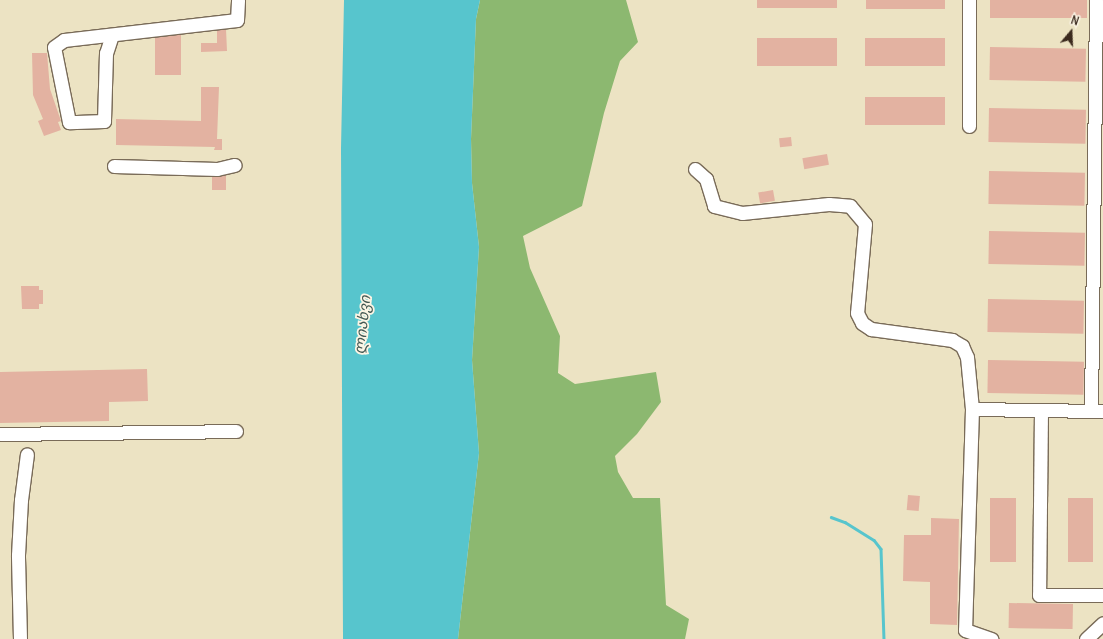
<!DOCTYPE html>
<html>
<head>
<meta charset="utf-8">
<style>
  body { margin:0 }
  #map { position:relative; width:1103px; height:639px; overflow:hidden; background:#ece3c3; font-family:Delius,"Noto Sans Georgian",sans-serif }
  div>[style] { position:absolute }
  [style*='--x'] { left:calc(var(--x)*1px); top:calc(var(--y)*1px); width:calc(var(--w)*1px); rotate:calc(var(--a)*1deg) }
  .forest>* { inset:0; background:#8cb870 }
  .water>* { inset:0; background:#57c5cd }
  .stream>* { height:2.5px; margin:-1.25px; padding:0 1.25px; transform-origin:1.25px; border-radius:1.25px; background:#57c5cd }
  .building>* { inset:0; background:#e3b2a1; transform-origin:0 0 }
  .roads { filter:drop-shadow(1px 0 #796b58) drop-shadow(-1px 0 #796b58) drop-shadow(0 1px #796b58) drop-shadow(0 -1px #796b58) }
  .minor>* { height:13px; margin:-6.5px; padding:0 6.5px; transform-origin:6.5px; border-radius:6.5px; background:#fff }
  span { translate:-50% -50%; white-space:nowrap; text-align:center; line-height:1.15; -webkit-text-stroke:3.5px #fcf5e5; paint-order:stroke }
  .water-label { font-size:15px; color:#435853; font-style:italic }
  .north { position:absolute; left:1051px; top:12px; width:40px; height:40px; -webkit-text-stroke:3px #fcf5e5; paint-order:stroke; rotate:19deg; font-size:11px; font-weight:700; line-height:16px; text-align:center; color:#3b2a1e }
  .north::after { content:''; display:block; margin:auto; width:14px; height:18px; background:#3b2a1e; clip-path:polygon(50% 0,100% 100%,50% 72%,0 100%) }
</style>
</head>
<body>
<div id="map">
  <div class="forest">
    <div style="clip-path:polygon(480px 0,626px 0,638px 42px,620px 61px,604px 113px,582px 206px,523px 236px,530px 268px,560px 336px,558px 373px,575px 384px,656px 372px,661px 402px,637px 434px,615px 456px,618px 472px,633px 498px,660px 498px,666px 605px,689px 619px,685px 639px,458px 639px,479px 453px,472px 360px,479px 247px,472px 183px,471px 139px,476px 19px)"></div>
  </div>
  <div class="water">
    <div style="clip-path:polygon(344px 0,480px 0,476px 19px,471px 139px,472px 183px,479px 247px,472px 360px,479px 453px,458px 639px,343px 639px,341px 148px)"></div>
  </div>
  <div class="stream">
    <div style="--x:831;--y:517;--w:15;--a:20"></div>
    <div style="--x:845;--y:522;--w:34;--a:32"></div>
    <div style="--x:874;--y:540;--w:11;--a:52"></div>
    <div style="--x:881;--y:549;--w:90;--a:88.1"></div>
  </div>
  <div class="building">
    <div style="left:757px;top:0;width:80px;height:8px"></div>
    <div style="left:866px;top:0;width:79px;height:9px"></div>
    <div style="left:990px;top:0;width:97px;height:18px"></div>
    <div style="clip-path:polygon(226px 29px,227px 51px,201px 52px,201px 43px,217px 43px,217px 30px)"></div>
    <div style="left:181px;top:35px;width:40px;height:26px;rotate:90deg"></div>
    <div style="left:757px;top:38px;width:80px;height:28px"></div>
    <div style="left:865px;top:38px;width:80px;height:28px"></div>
    <div style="left:990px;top:47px;width:96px;height:33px;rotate:1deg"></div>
    <div style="clip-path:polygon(32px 53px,47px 53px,50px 89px,61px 121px,58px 122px,61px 130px,44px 136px,38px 121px,43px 119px,33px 95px)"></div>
    <div style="clip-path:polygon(201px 87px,219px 87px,217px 139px,222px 139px,222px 150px,214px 150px,215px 147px,116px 145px,116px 119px,201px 121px)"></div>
    <div style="left:865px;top:97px;width:80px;height:28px"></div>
    <div style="left:989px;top:108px;width:97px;height:34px;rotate:1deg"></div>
    <div style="left:791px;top:137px;width:9px;height:12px;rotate:84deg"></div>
    <div style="left:827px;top:154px;width:11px;height:25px;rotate:80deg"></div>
    <div style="left:989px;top:171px;width:96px;height:33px;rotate:1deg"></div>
    <div style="left:226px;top:175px;width:15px;height:14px;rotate:90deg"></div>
    <div style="left:773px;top:190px;width:11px;height:15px;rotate:80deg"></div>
    <div style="left:989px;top:231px;width:96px;height:33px;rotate:1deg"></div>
    <div style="clip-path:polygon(21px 286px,39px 286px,39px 290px,43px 290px,43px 304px,39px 304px,39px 309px,22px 309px)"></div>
    <div style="left:988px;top:299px;width:96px;height:33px;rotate:1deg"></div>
    <div style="left:988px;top:360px;width:96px;height:33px;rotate:1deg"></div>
    <div style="clip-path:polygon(147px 369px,148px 401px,109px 402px,109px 421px,0 423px,0 372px)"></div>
    <div style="left:908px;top:495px;width:12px;height:15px;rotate:5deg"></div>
    <div style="left:990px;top:498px;width:26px;height:64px"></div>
    <div style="left:1068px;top:498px;width:25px;height:64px"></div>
    <div style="clip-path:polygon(931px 518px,959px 519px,957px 625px,930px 624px,930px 582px,903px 581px,904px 535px,931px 535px)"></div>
    <div style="left:1009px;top:603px;width:64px;height:25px;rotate:1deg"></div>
  </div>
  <div class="roads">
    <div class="minor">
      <div style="--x:969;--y:0;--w:126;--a:90"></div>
      <div style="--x:112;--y:35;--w:19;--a:108"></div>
      <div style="--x:106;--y:53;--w:68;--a:91.7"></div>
      <div style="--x:104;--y:121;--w:35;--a:178"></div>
      <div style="--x:69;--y:122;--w:76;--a:-101.3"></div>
      <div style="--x:54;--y:47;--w:12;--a:-35"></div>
      <div style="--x:64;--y:40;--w:174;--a:-6.6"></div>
      <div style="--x:237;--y:20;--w:20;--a:-87"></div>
      <div style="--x:114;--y:166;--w:103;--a:1.7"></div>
      <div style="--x:217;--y:169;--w:18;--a:-13"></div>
      <div style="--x:695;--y:169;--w:15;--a:42"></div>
      <div style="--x:706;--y:179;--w:28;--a:73"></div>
      <div style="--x:714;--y:206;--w:29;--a:14"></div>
      <div style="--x:742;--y:213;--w:87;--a:-5.9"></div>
      <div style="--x:829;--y:204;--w:21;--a:5"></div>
      <div style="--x:850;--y:206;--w:23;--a:50"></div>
      <div style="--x:865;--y:224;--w:89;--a:95.1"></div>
      <div style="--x:857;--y:313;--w:11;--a:63"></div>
      <div style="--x:862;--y:323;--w:11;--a:34"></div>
      <div style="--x:871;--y:329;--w:82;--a:7.7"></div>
      <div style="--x:952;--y:340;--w:12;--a:31"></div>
      <div style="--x:962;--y:346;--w:12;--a:66"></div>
      <div style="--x:967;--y:357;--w:52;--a:84.5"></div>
      <div style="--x:972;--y:409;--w:221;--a:91.8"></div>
      <div style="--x:965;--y:630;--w:28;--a:19"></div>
      <div style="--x:972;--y:409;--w:131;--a:0.9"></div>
      <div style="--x:1041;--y:410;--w:185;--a:90.6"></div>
      <div style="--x:1039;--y:595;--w:64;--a:0"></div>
      <div style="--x:1091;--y:411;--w:411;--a:-89.3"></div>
      <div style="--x:0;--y:434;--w:236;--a:-0.7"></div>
      <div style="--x:20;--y:639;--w:84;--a:-91.4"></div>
      <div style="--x:18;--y:555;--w:55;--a:-86.9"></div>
      <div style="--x:21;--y:500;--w:46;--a:-82.6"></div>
      <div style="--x:1086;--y:639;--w:23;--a:-43"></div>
    </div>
  </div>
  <div class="water-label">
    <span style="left:362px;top:325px;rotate:-84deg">ლიახვი</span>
  </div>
  <div class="north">N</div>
</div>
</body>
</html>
